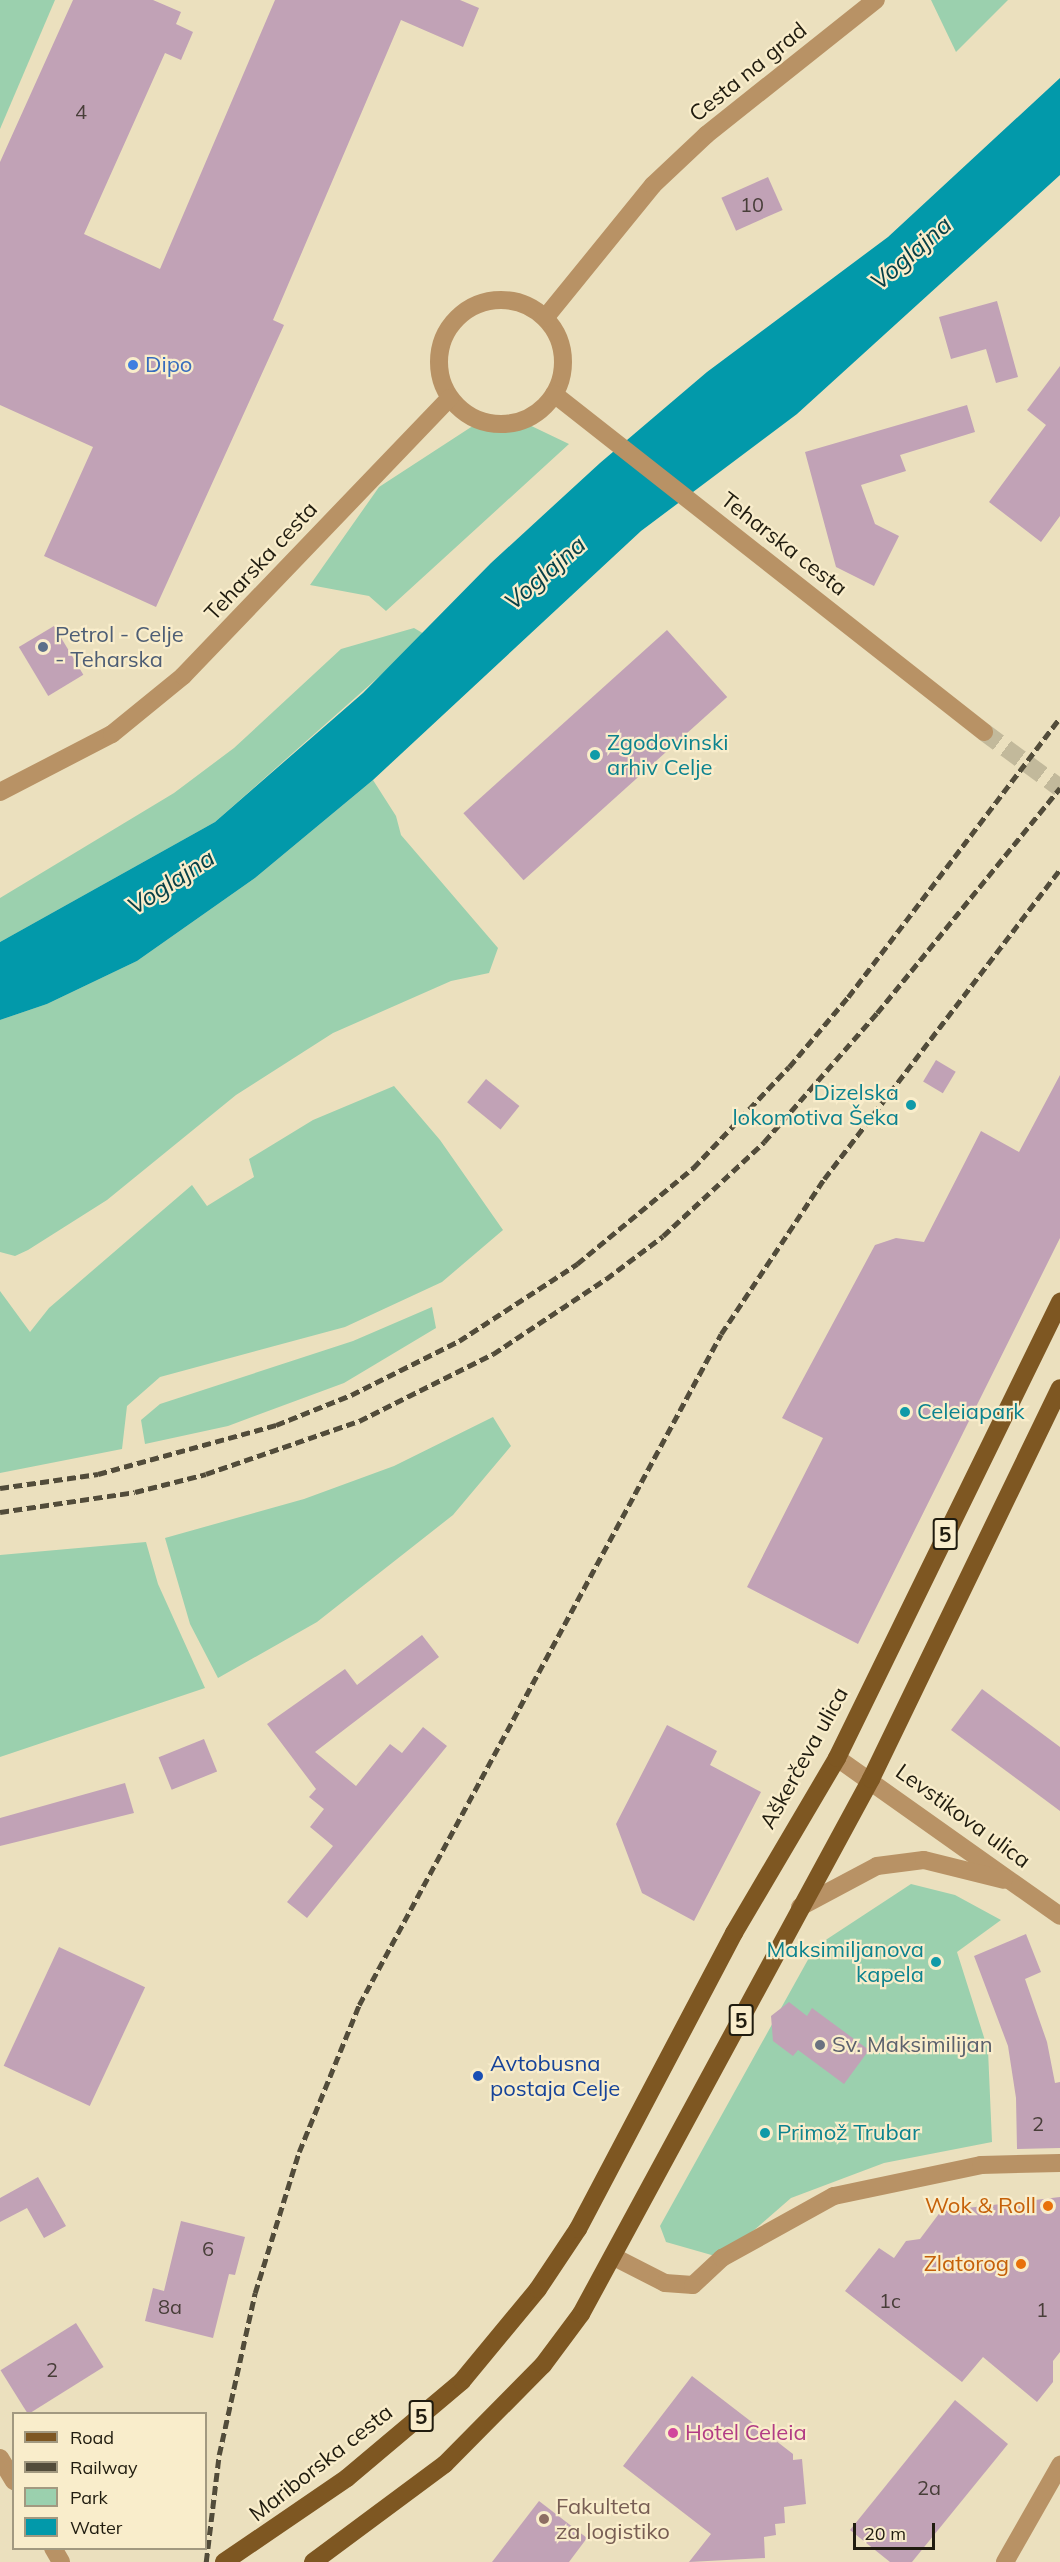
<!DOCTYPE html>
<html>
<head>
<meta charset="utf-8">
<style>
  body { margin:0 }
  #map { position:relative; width:1060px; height:2562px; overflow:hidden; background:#ebe0be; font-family:Mulish,sans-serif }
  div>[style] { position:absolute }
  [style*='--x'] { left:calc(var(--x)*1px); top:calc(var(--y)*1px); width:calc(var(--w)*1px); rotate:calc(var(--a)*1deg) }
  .green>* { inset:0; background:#9bd0ae }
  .water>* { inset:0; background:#0299aa }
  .building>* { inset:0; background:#c1a2b6; transform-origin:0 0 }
  .minor-tunnel>* { height:18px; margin-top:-9px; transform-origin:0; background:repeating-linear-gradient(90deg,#c2b99b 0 18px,transparent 0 27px) }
  .minor>* { height:18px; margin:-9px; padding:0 9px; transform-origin:9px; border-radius:9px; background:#b89265 }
  .minor>.ring { margin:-9px; padding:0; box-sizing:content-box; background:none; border:18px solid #b89265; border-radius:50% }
  .major>* { height:18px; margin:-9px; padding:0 9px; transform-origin:9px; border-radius:9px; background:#7e5722 }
  .rail>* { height:4.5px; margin-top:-2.25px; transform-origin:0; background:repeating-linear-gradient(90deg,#524c3a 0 9px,transparent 0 13.5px) }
  .dots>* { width:16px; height:16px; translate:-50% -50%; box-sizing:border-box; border:3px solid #f9edcb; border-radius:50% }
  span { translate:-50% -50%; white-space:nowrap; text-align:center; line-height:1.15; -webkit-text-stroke:4.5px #f9edcb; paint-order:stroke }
  .number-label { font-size:20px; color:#483e39 }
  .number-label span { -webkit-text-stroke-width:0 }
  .shield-label span { padding:2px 4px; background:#f9edcb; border:2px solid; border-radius:4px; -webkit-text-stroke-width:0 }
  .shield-label { font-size:21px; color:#201c0f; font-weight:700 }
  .street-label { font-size:22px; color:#201c0f }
  .shop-label { font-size:22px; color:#366cbe }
  .left { translate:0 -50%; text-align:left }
  .service-label { font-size:22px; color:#4e5e75 }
  .culture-label { font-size:22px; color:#0d838f }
  .right { translate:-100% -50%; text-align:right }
  .worship-label { font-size:22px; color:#5b616d }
  .transit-label { font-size:22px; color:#164399 }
  .food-label { font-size:22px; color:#c56008 }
  .hotel-label { font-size:22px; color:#b23c85 }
  .education-label { font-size:22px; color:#785e54 }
  .water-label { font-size:24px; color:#074047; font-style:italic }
  .legend { position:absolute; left:12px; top:2412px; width:195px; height:138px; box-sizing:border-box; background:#f9edcb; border:2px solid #a29980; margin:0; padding:8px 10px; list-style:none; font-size:18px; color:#201c0f }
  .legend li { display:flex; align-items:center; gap:12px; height:30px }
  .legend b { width:30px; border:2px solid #a29980 }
  .scale { position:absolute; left:853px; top:2523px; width:82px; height:27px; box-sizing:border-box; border:3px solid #201c0f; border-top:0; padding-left:8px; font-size:18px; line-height:21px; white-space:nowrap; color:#201c0f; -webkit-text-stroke:4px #f9edcb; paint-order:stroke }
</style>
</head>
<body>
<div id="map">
  <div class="green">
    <div style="clip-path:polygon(0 0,55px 0,0 129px)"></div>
    <div style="clip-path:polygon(931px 0,1008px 0,956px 52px)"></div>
    <div style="clip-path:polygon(485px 418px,521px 421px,569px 444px,386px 611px,369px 596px,310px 585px,379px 487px)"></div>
    <div style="clip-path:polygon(414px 628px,426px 635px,215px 822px,0 942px,0 898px,174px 793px,234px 748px,341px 649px)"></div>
    <div style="clip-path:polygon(373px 780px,396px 816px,401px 835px,498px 948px,489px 973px,451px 981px,333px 1033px,236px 1095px,107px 1200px,28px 1250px,15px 1256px,0 1252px,0 1020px,47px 1004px,137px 961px,255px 878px)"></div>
    <div style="clip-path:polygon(394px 1086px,440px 1140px,503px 1230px,442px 1282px,345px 1327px,160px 1377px,127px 1406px,122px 1449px,0 1473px,0 1291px,30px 1332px,49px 1308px,192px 1185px,207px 1206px,254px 1177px,249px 1159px,313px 1120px)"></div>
    <div style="clip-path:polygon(432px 1307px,436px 1328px,344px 1383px,228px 1426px,145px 1444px,141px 1420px,160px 1404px,353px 1341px)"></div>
    <div style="clip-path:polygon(493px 1417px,511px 1446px,453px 1515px,317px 1622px,218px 1678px,190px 1624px,165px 1538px,304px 1499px,394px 1466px)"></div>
    <div style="clip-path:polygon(146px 1542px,158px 1584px,205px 1688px,0 1757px,0 1555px)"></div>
    <div style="clip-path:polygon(911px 1884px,955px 1895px,1001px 1920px,957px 1952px,988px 2050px,992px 2142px,884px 2163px,791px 2198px,722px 2258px,666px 2242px,660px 2226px,815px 1947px)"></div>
  </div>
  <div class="water">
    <div style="clip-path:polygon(1060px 78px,1060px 175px,797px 414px,641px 531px,373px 780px,255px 878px,137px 961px,47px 1004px,0 1020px,0 942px,215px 822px,363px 693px,491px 563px,600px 463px,707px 372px,888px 237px)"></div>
  </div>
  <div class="building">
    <div style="clip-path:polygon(73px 0,153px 0,181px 12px,176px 24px,193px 32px,181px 60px,165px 53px,84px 234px,160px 269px,275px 0,460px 0,479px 8px,463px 47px,401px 20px,273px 320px,284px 325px,156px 607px,44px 556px,93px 447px,0 405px,0 162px)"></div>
    <div style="left:768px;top:177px;width:36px;height:51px;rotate:66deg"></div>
    <div style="clip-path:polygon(997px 301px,1018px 377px,996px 383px,986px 349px,951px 359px,939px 317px)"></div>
    <div style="clip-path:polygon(1060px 366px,1060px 516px,1041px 542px,989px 502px,1046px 425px,1027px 410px)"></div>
    <div style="clip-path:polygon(967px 405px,975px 432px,900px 455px,906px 471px,861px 485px,875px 524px,899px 536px,874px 586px,836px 567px,805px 452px)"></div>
    <div style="left:54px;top:626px;width:57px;height:41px;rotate:59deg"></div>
    <div style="left:667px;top:630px;width:90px;height:274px;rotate:48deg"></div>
    <div style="left:936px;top:1060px;width:23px;height:25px;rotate:31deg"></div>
    <div style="clip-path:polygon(1060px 1075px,1060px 1238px,858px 1644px,747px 1587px,823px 1438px,782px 1418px,875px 1245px,896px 1238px,924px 1242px,981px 1131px,1019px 1152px)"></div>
    <div style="left:486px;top:1079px;width:43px;height:30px;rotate:39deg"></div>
    <div style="clip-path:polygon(422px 1635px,439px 1657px,315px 1752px,356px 1786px,390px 1744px,402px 1753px,423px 1727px,447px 1746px,307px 1918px,287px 1902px,333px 1846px,310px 1827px,324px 1809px,309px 1797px,316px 1789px,267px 1724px,345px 1669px,357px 1685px)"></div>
    <div style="clip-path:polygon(982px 1689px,1060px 1747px,1060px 1811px,951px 1730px)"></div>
    <div style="clip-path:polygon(667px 1725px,717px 1751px,710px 1765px,761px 1792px,694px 1921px,642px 1893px,616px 1824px)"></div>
    <div style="left:204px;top:1739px;width:35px;height:49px;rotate:68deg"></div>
    <div style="clip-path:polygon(125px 1783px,134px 1813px,0 1846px,0 1818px)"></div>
    <div style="clip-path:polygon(1026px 1934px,1041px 1972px,1025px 1979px,1047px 2042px,1055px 2083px,1060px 2082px,1060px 2148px,1017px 2149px,1016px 2098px,1008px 2046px,974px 1956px)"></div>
    <div style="left:59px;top:1947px;width:95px;height:131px;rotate:25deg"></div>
    <div style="clip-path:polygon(789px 2002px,807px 2016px,812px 2008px,869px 2050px,844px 2084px,798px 2050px,793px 2056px,773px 2041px,771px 2016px)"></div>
    <div style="clip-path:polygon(38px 2177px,66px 2226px,44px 2238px,27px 2208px,0 2222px,0 2198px)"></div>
    <div style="clip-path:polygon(1060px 2197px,1060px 2352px,1053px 2361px,1053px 2382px,1037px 2402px,983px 2357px,962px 2382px,845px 2291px,879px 2248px,894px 2258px,906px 2241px,920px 2239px,941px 2211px)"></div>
    <div style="clip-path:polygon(181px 2221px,245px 2237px,235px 2275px,229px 2274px,213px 2338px,145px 2321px,153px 2288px,164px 2291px)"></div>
    <div style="left:76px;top:2323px;width:52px;height:89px;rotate:58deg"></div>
    <div style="clip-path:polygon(692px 2376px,793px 2454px,793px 2460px,802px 2459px,806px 2504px,784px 2507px,785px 2523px,775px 2524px,776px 2535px,764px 2537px,765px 2558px,689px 2562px,711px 2534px,623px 2466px)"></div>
    <div style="clip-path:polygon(955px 2400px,1008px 2444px,912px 2562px,890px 2562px,850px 2530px)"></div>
    <div style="clip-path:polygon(539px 2501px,587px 2538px,569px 2562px,492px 2562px)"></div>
  </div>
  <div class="minor-tunnel">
    <div style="--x:984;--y:732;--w:94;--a:36.4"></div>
  </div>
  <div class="minor">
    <div class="ring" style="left:439px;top:300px;width:106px;height:106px"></div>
    <div style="--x:545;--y:318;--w:171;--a:-50.9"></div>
    <div style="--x:653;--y:185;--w:73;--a:-43.3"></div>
    <div style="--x:706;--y:135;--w:217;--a:-38.5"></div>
    <div style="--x:554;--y:394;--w:547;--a:38.17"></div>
    <div style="--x:0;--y:792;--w:126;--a:-27.4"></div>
    <div style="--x:112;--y:734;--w:92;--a:-39.2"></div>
    <div style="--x:183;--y:676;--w:385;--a:-46.2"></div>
    <div style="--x:837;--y:1758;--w:273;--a:35.3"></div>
    <div style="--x:800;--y:1907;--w:87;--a:-28"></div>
    <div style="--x:877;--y:1866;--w:47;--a:-7.3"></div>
    <div style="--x:924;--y:1860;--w:82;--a:14"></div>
    <div style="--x:616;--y:2258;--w:55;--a:27"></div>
    <div style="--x:665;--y:2283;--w:28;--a:4"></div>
    <div style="--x:693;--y:2285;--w:40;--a:-43"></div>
    <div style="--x:722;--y:2258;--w:128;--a:-29"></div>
    <div style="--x:834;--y:2196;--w:150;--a:-11.9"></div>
    <div style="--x:981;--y:2165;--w:79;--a:-1.5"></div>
    <div style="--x:0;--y:2458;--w:27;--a:59"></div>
    <div style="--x:53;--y:2548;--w:16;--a:60"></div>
    <div style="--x:1005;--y:2562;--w:112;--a:-60.4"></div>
  </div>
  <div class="major">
    <div style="--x:224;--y:2562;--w:149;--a:-34.3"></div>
    <div style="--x:347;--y:2478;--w:150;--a:-40.1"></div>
    <div style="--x:462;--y:2381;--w:119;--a:-50.4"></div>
    <div style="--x:538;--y:2289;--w:72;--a:-56.3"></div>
    <div style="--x:578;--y:2229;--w:335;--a:-62.2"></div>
    <div style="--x:734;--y:1933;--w:203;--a:-59.5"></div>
    <div style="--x:837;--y:1758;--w:508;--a:-63.94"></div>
    <div style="--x:313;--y:2562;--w:164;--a:-36.6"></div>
    <div style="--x:445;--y:2464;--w:139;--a:-45.3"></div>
    <div style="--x:543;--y:2365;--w:64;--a:-53.3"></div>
    <div style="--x:581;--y:2314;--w:609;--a:-61.54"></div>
    <div style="--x:871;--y:1779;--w:434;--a:-64.2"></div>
  </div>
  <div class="rail">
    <div style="--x:0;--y:1488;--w:99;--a:-8.1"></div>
    <div style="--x:98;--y:1474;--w:185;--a:-15.4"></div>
    <div style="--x:276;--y:1425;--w:81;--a:-21.8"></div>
    <div style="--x:351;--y:1395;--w:121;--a:-26.6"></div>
    <div style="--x:459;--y:1341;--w:141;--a:-33.1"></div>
    <div style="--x:577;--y:1264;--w:151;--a:-39.6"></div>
    <div style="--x:693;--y:1168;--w:139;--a:-46.5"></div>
    <div style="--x:789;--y:1067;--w:92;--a:-49.9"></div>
    <div style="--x:848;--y:997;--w:350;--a:-52.8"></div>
    <div style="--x:0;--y:1512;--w:136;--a:-8.4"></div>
    <div style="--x:135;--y:1492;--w:73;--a:-14.2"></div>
    <div style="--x:206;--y:1474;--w:162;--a:-19.1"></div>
    <div style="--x:359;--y:1421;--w:150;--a:-26.6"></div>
    <div style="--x:493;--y:1354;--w:136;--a:-33.6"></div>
    <div style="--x:606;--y:1279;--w:71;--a:-37"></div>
    <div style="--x:663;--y:1236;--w:138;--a:-42.9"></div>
    <div style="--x:764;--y:1142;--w:171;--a:-48.8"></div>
    <div style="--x:877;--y:1013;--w:290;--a:-50.9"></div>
    <div style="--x:206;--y:2562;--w:108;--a:-83.1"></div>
    <div style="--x:219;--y:2455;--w:166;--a:-77.5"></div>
    <div style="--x:255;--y:2293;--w:148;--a:-72.7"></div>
    <div style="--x:299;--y:2152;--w:159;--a:-67.8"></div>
    <div style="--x:359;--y:2005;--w:762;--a:-61.65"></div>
    <div style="--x:721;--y:1334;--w:186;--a:-56.4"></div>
    <div style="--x:824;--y:1179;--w:390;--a:-52.7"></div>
  </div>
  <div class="dots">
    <div style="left:133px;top:365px;background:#3f7fe0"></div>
    <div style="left:43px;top:647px;background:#5c6f8a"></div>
    <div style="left:595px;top:755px;background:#0f9aa8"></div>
    <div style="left:911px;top:1105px;background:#0f9aa8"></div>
    <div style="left:905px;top:1412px;background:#0f9aa8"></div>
    <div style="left:936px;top:1962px;background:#0f9aa8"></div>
    <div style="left:820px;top:2045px;background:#6b7280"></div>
    <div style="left:478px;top:2076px;background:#1a4fb4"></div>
    <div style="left:765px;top:2133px;background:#0f9aa8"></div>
    <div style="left:1048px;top:2206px;background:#e8710a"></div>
    <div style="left:1021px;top:2264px;background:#e8710a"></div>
    <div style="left:673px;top:2433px;background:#d1479c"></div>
    <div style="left:544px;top:2519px;background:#8d6e63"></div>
  </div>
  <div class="number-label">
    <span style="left:81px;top:111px">4</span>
    <span style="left:752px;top:204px">10</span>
    <span style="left:1038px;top:2123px">2</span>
    <span style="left:208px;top:2248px">6</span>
    <span style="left:890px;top:2300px">1c</span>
    <span style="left:170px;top:2306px">8a</span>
    <span style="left:1042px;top:2309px">1</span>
    <span style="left:52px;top:2369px">2</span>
    <span style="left:929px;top:2487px">2a</span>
  </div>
  <div class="shield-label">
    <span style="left:945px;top:1534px">5</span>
    <span style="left:741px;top:2020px">5</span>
    <span style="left:421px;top:2416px">5</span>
  </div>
  <div class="street-label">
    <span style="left:748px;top:72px;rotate:-39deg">Cesta na grad</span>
    <span style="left:784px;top:544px;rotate:38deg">Teharska cesta</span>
    <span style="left:261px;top:561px;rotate:-47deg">Teharska cesta</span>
    <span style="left:804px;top:1758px;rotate:-61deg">Aškerčeva ulica</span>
    <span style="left:963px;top:1816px;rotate:36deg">Levstikova ulica</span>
    <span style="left:321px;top:2463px;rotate:-38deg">Mariborska cesta</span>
  </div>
  <div class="shop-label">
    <span class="left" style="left:145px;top:365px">Dipo</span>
  </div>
  <div class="service-label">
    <span class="left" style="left:55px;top:647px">Petrol - Celje<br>- Teharska</span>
  </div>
  <div class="culture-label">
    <span class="left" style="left:607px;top:755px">Zgodovinski<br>arhiv Celje</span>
    <span class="right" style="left:899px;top:1105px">Dizelska<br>lokomotiva Šeka</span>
    <span class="left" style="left:917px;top:1412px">Celeiapark</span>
    <span class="right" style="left:924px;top:1962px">Maksimiljanova<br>kapela</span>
    <span class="left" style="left:777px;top:2133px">Primož Trubar</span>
  </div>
  <div class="worship-label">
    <span class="left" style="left:832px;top:2045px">Sv. Maksimilijan</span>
  </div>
  <div class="transit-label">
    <span class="left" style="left:490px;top:2076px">Avtobusna<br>postaja Celje</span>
  </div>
  <div class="food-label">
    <span class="right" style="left:1036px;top:2206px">Wok &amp; Roll</span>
    <span class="right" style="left:1009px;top:2264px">Zlatorog</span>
  </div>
  <div class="hotel-label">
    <span class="left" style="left:685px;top:2433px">Hotel Celeia</span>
  </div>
  <div class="education-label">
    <span class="left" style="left:556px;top:2519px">Fakulteta<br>za logistiko</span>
  </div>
  <div class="water-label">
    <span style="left:911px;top:253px;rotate:-41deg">Voglajna</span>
    <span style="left:545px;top:573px;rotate:-41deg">Voglajna</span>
    <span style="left:171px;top:882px;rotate:-33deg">Voglajna</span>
  </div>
  <ul class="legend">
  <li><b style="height:8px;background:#7e5722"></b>Road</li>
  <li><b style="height:8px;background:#524c3a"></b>Railway</li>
  <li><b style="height:16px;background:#9bd0ae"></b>Park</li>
  <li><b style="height:16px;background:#0299aa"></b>Water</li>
  </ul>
  <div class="scale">20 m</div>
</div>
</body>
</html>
